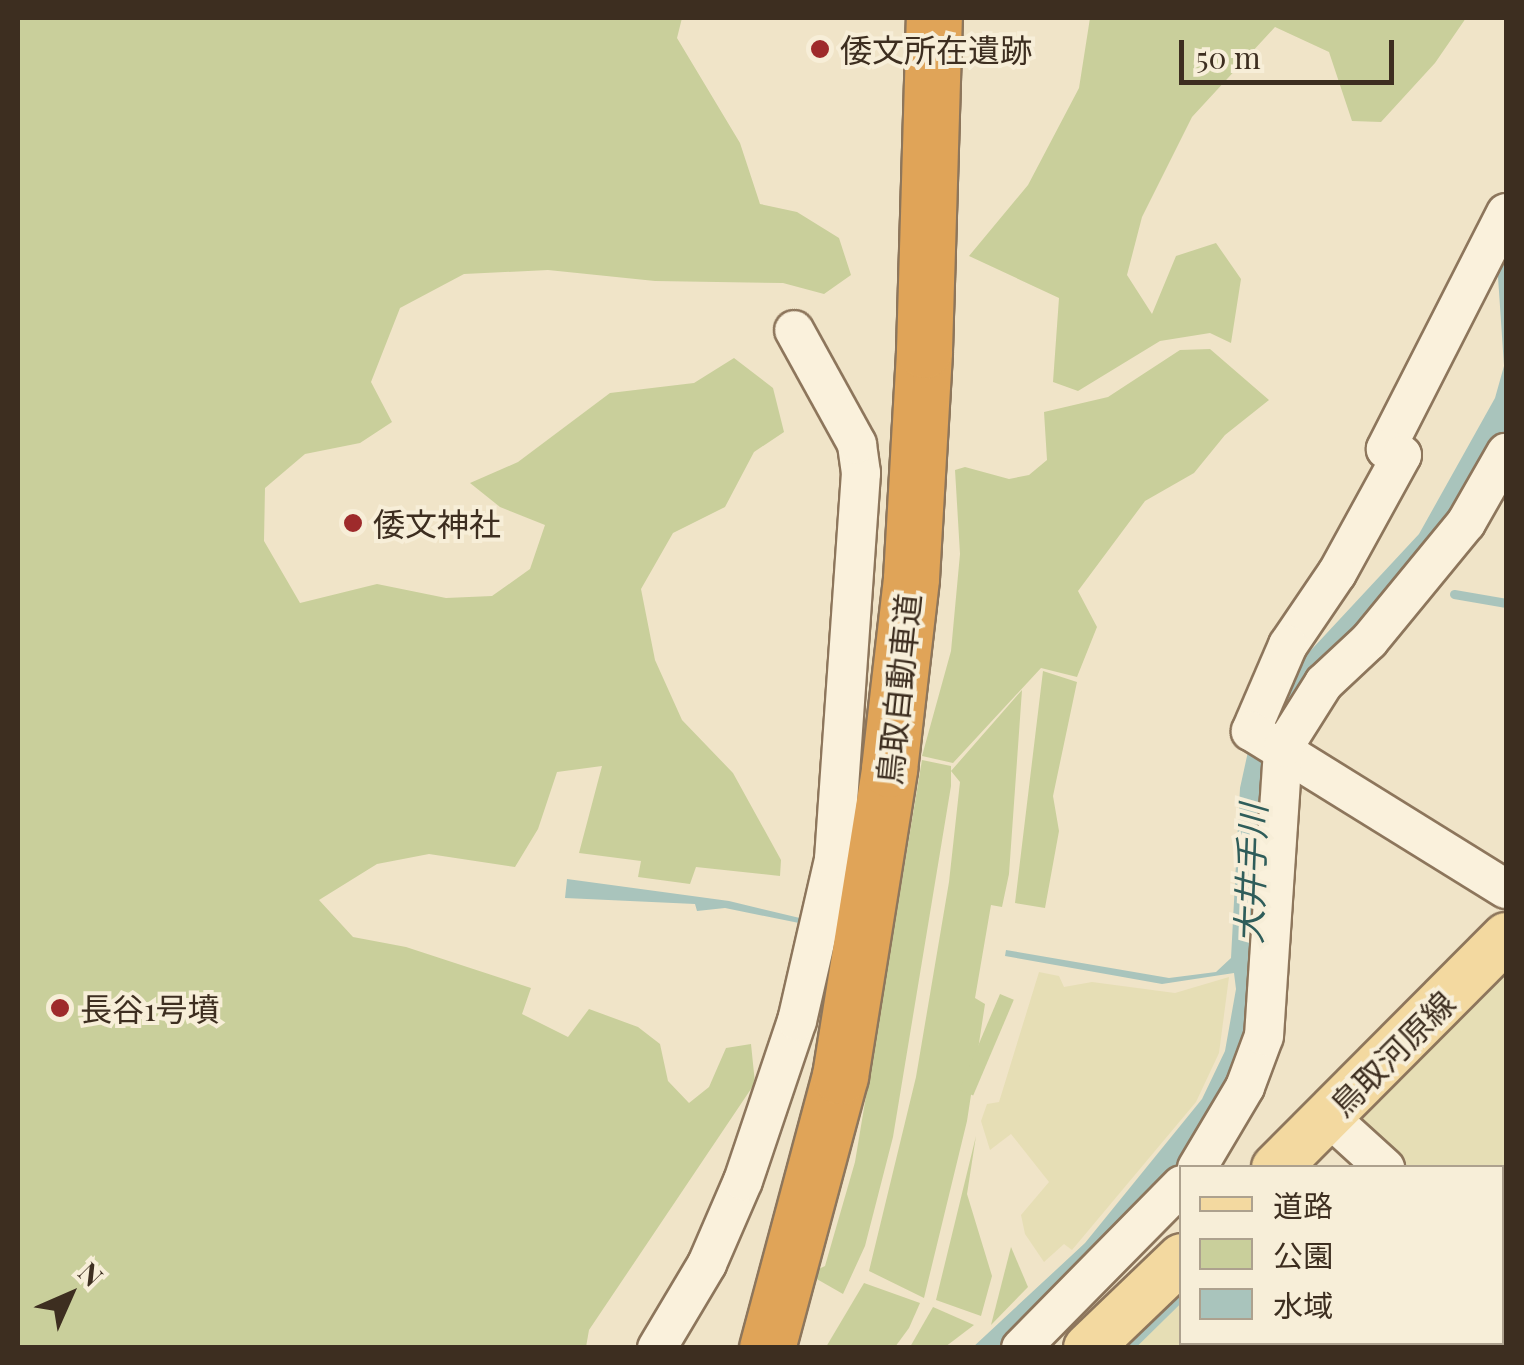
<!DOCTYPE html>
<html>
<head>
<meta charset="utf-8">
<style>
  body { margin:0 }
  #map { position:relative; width:1524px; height:1365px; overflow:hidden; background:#f0e4c8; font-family:"Playfair Display","Noto Sans JP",serif }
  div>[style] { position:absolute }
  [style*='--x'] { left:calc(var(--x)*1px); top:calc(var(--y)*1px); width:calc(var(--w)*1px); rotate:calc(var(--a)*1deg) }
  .farmland>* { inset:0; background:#e6deb5 }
  .green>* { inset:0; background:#c9cf9b; transform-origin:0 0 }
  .water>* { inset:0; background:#a9c4bc }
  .stream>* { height:9px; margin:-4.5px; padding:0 4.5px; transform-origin:4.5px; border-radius:4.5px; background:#a9c4bc }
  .roads { filter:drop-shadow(2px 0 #8d765c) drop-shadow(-2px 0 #8d765c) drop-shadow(0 2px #8d765c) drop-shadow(0 -2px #8d765c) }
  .minor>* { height:38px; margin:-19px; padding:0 19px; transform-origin:19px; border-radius:19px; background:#faf1dc }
  .major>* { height:48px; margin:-24px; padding:0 24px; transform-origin:24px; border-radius:24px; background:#f3d9a0 }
  .highway>* { height:55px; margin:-27.5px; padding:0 27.5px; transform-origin:27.5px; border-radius:27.5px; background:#e0a458 }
  .dots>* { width:28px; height:28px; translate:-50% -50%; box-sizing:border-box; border:5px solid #f7eed8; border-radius:50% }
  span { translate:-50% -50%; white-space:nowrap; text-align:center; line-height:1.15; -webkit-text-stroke:8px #f7eed8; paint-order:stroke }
  .poi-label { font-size:32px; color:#3d2e20 }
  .left { translate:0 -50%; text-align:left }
  .street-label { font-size:32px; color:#3d2e20 }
  .water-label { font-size:35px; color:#2f5d5a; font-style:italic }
  .frame { position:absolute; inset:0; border:20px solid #3d2e20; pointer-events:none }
  .legend { position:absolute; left:1179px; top:1165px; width:325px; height:180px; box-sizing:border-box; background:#f7eed8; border:2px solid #ada18e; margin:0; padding:12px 18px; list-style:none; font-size:30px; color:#3d2e20 }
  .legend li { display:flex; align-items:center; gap:20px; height:50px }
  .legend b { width:50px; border:2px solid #ada18e }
  .north { position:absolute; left:20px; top:1245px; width:100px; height:100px; -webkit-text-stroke:8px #f7eed8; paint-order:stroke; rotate:45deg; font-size:28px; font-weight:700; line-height:40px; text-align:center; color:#3d2e20 }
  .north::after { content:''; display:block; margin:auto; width:35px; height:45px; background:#3d2e20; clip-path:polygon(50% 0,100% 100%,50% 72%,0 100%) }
  .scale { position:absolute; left:1179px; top:40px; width:215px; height:45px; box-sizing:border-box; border:5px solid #3d2e20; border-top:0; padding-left:12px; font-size:30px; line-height:35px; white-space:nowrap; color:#3d2e20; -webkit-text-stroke:8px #f7eed8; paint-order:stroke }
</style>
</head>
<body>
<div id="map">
  <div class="farmland">
    <div style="clip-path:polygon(1506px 959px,1506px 1264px,1502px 1168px,1401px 1167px,1347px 1118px)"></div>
    <div style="clip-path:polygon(1039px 972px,1059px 976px,1064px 987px,1092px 982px,1175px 993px,1229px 977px,1219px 1053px,1196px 1102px,1072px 1250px,1064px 1244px,1044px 1262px,1025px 1234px,1021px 1215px,1049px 1182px,1011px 1134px,990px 1150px,981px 1121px,987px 1104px,999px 1102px)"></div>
    <div style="clip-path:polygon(1181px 1280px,1182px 1342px,1278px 1343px,1275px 1348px,1112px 1348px)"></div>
    <div style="clip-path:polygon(1502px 1289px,1506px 1347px,1300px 1343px,1502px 1342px)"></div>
  </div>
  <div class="green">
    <div style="clip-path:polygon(18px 18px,682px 18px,677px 38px,740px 143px,760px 204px,797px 212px,839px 238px,851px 275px,824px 294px,783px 283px,655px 281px,548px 270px,464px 274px,400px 308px,371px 382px,392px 422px,360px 443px,305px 454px,265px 488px,264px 541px,300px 603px,377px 584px,446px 598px,492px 596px,530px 569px,545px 525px,500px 507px,470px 483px,518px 462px,610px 393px,694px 383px,734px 358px,773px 388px,784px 432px,754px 452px,725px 507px,673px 533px,641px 589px,655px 660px,682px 720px,733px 773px,781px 860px,780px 876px,696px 867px,690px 884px,638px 877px,641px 861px,579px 853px,602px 766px,557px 772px,538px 829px,515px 867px,429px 854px,377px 864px,319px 900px,353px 937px,406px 947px,531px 988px,522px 1014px,568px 1037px,589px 1009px,638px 1027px,660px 1044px,668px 1081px,689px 1103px,709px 1087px,726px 1048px,751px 1044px,755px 1083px,589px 1330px,586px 1347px,18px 1347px)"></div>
    <div style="clip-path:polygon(1090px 18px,1466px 18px,1435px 63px,1381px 122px,1352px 121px,1329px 52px,1275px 27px,1192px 117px,1142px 217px,1127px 275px,1152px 314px,1176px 256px,1216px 243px,1241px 279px,1231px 343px,1210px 333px,1160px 341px,1078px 391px,1053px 382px,1059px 298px,969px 256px,1028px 185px,1079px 88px)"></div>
    <div style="clip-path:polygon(1210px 349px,1269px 400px,1225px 435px,1194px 473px,1145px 501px,1078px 591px,1097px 627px,1077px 677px,1041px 668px,953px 763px,922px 756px,951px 651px,960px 554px,955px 470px,965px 467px,1009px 479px,1029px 475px,1047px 460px,1044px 412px,1108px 397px,1180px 350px)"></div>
    <div style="clip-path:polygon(1043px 671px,1077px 682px,1053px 796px,1059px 831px,1045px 908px,1015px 903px)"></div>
    <div style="clip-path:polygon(1022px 690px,1009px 874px,1002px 907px,991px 905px,975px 998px,985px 1004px,967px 1121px,924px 1298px,869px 1271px,916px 1077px,949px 882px,960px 782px,951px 771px)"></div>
    <div style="clip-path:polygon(922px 760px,951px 766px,951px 786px,893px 1137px,865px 1246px,843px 1294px,808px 1274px,825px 1266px,855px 1162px)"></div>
    <div style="left:1000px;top:994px;width:15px;height:104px;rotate:23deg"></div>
    <div style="clip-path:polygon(976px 1136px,967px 1194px,992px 1276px,981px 1316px,936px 1300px)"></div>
    <div style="clip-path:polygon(1011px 1247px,1028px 1287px,991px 1325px)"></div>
    <div style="clip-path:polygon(864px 1283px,920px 1303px,909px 1328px,895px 1347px,826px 1347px)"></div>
    <div style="clip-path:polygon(933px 1307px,974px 1325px,945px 1347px,910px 1347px)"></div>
  </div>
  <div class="water">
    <div style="clip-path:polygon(1506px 230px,1506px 432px,1479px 484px,1311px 681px,1253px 1030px,1189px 1163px,1010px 1347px,972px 1348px,1085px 1243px,1202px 1099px,1225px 1051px,1236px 989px,1234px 973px,1162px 984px,1005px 956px,1006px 950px,1169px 978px,1216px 972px,1231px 958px,1240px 788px,1251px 738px,1299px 663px,1419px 534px,1495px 398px,1504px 366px,1497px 262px)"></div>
    <div style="clip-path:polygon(567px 879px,729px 901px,804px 919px,804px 924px,725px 908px,697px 911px,695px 904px,565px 898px)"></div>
  </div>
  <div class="stream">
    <div style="--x:1454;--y:594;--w:53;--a:9.8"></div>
    <div style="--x:1128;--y:1348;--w:76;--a:-44.5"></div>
  </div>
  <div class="roads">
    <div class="minor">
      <div style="--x:1506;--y:213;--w:265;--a:117"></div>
      <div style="--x:1386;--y:449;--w:17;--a:21"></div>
      <div style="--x:1402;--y:455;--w:135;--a:118.8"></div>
      <div style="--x:1337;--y:573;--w:87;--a:124.2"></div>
      <div style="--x:1288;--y:645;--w:94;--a:113.3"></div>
      <div style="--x:1251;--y:731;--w:300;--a:31.8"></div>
      <div style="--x:1329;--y:1117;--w:76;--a:42.3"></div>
      <div style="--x:1197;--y:1168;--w:94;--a:-59.3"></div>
      <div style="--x:1245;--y:1087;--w:54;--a:-69.6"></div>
      <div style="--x:1264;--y:1036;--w:289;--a:-86.2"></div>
      <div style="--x:1283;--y:748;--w:77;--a:-57.8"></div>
      <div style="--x:1324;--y:683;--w:62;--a:-43"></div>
      <div style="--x:1369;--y:641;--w:153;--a:-50.6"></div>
      <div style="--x:1466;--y:523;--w:81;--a:-60.3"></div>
      <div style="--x:1502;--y:1273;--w:6;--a:51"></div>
      <div style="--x:657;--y:1348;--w:98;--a:-59.2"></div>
      <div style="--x:707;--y:1264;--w:90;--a:-66.6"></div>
      <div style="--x:743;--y:1181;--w:169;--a:-71.4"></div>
      <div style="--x:797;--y:1021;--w:166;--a:-77.1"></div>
      <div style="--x:834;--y:859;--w:387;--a:-86"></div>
      <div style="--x:861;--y:473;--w:29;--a:-98"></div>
      <div style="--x:857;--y:444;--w:130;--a:-118.9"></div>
      <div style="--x:1021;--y:1348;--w:229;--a:-45.4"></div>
    </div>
    <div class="major">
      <div style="--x:1276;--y:1168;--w:326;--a:-45.1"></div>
      <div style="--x:1088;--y:1348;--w:130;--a:-43.8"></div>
    </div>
    <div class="highway">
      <div style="--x:767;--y:1348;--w:282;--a:-75"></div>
      <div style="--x:840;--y:1076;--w:311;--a:-80.9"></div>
      <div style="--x:889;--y:769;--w:192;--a:-83.4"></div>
      <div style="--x:911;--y:578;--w:228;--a:-86.7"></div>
      <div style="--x:924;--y:350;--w:332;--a:-88.3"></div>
    </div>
  </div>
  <div class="dots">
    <div style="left:820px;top:49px;background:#9e2a2b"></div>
    <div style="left:353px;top:523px;background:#9e2a2b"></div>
    <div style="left:60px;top:1008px;background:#9e2a2b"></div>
  </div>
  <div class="poi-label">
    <span class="left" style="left:840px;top:49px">倭文所在遺跡</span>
    <span class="left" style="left:373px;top:523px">倭文神社</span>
    <span class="left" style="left:80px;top:1008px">長谷1号墳</span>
  </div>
  <div class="street-label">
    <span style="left:898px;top:689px;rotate:-84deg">鳥取自動車道</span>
    <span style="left:1392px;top:1053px;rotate:-45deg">鳥取河原線</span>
  </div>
  <div class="water-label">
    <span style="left:1250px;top:874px;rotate:-88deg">大井手川</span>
  </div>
  <div class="frame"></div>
  <ul class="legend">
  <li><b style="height:12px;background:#f3d9a0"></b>道路</li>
  <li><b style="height:28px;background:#c9cf9b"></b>公園</li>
  <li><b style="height:28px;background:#a9c4bc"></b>水域</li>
  </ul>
  <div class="north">N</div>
  <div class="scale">50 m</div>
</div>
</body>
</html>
